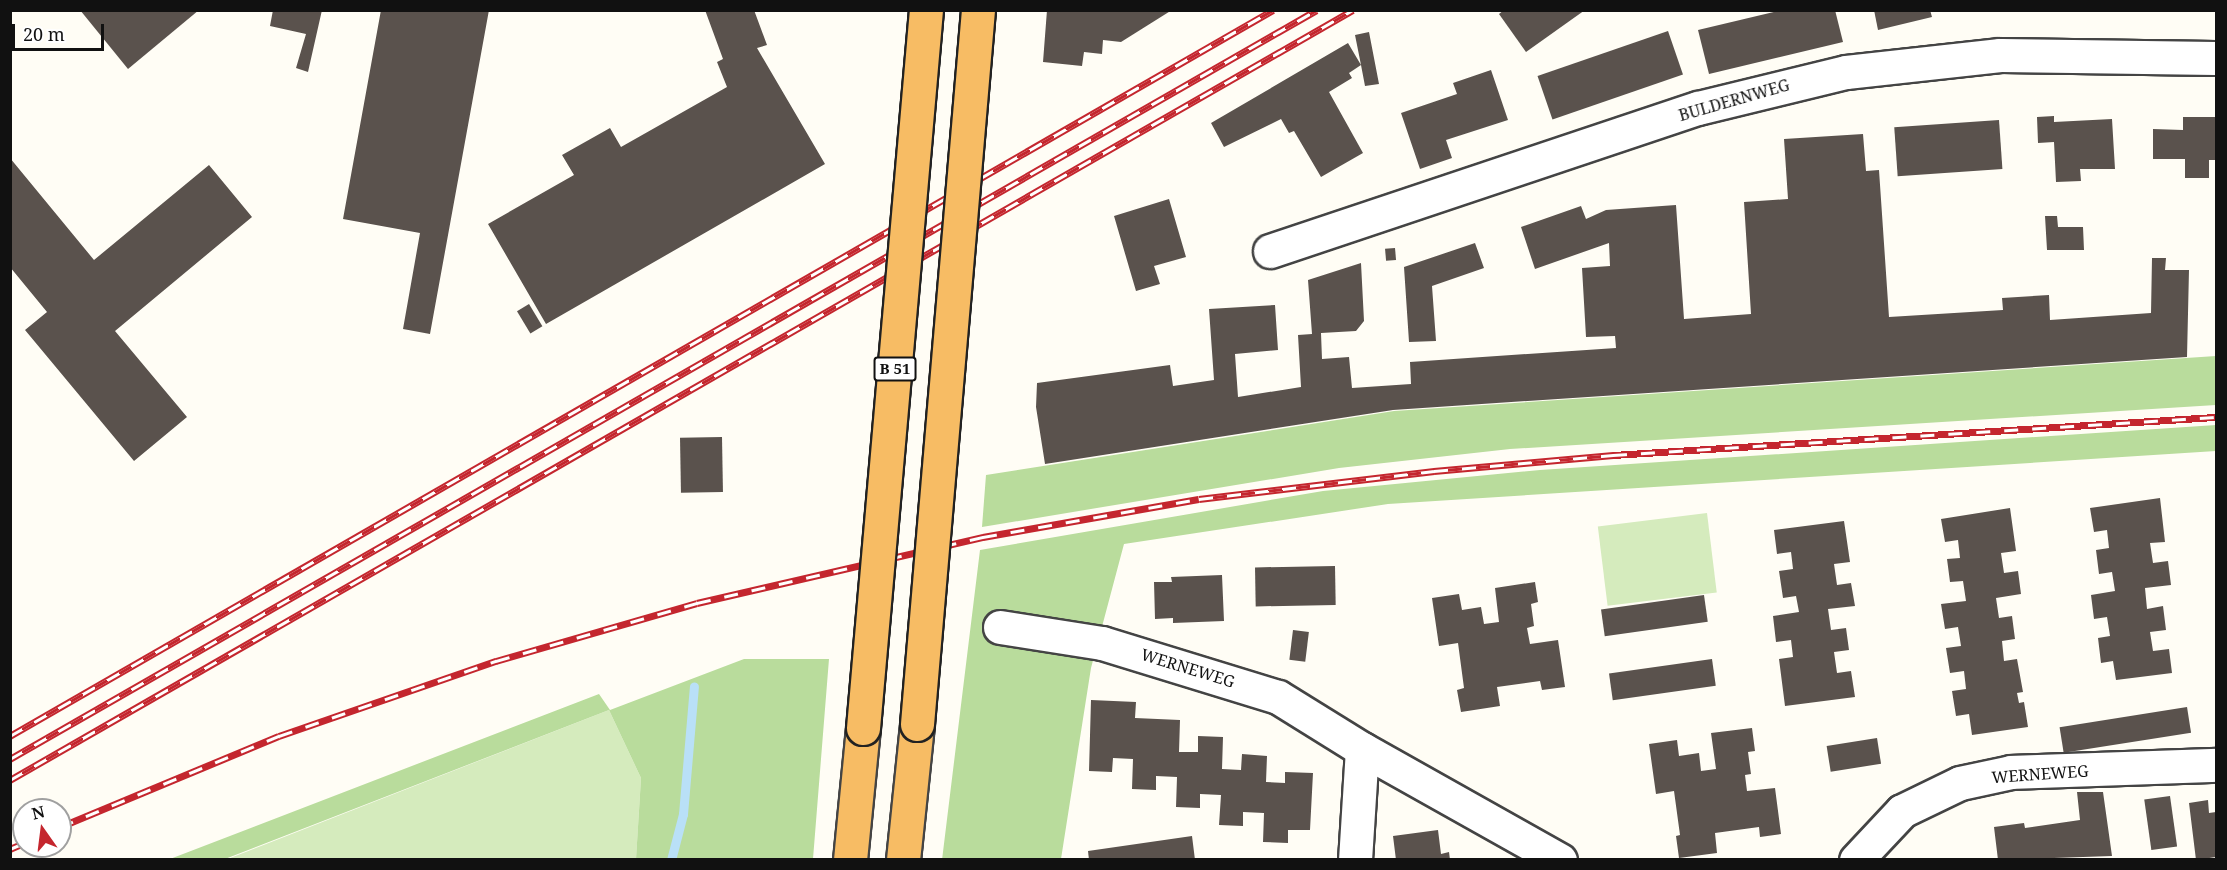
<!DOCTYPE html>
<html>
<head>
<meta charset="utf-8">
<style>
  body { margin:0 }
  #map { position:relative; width:2227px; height:870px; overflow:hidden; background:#fffdf5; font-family:"Noto Serif",serif }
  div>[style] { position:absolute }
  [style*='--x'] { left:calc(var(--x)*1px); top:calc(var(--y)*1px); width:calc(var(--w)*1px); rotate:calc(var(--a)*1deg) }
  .green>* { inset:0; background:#d5ebbd; transform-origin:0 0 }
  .forest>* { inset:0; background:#b9dc9c }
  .stream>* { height:9px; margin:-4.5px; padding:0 4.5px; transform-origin:4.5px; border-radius:4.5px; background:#b9e0f7 }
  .building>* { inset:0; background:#5a524d; transform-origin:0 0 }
  .roads { filter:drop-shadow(2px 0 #444) drop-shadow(-2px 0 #444) drop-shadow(0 2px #444) drop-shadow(0 -2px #444) }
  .minor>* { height:33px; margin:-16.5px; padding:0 16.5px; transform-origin:16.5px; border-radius:16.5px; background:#fff }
  .trunk>* { height:33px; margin:-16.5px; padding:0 16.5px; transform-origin:16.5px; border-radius:16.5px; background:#f7bc64 }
  .rail>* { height:7px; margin-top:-3.5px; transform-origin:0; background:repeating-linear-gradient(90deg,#fff 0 14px,#c4262e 0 28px); box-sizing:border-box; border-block:2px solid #c4262e }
  .bridges { filter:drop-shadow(2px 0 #222) drop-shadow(-2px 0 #222) drop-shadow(0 2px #222) drop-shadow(0 -2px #222) }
  .trunk-bridge>* { height:33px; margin:-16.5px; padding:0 16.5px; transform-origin:16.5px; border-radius:16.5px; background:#f7bc64 }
  span { translate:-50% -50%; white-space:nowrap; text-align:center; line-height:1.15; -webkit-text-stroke:6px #fff; paint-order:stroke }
  .shield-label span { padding:2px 4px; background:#fff; border:2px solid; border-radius:4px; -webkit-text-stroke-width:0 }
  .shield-label { font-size:15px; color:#111; font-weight:700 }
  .street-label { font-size:16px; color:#111 }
  .frame { position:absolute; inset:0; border:12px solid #111; pointer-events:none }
  .north { position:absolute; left:12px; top:798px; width:60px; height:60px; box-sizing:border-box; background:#fff; border:2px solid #a0a0a0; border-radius:50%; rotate:346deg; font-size:16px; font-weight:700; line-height:24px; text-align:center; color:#111 }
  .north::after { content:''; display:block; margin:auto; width:21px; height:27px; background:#c4262e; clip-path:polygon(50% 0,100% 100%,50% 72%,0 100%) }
  .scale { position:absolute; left:12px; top:24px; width:92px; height:27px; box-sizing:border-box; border:3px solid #111; border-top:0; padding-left:8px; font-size:18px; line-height:21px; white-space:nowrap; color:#111; -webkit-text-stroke:4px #fff; paint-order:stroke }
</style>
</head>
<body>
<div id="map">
  <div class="green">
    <div style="left:1707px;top:513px;width:80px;height:110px;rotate:83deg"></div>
    <div style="clip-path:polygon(609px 710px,641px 778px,636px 859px,225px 860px)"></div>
  </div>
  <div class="forest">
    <div style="clip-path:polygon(2216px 356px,2216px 405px,1510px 449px,1339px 468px,982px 527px,986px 475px,1394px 411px)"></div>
    <div style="clip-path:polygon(2216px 425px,2216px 451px,1388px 504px,1124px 544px,1091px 668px,1061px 859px,942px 860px,980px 550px,1323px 491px,1540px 470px)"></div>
    <div style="clip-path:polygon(744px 659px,829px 659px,813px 859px,636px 859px,641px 778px,609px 710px,225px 859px,170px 859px,599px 694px,610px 710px)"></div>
  </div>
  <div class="stream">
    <div style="--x:671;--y:860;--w:48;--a:-75.4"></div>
    <div style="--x:683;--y:814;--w:128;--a:-85.1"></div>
  </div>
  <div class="building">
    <div style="clip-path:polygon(80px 10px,199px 10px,128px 69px)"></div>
    <div style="clip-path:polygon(273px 10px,322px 10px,308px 72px,296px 68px,306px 34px,270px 26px)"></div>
    <div style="clip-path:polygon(381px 10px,489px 10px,430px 334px,403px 329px,420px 233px,343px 219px)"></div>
    <div style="clip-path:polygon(705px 10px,754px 10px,767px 45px,757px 48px,825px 164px,546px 324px,488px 224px,574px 175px,562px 155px,610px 128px,621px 147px,727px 87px,717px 62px,723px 59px)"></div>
    <div style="clip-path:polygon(1047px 10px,1172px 10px,1121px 42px,1103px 40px,1102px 54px,1084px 52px,1082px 66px,1043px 62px)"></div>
    <div style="clip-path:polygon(1504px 10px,1585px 10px,1526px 52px,1499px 14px)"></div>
    <div style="clip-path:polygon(1782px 10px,1835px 10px,1843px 42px,1709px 74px,1698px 30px)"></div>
    <div style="clip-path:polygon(1874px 10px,1930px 10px,1932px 17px,1878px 30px)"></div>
    <div style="left:1668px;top:31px;width:46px;height:138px;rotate:71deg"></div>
    <div style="clip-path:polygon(1369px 32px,1379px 84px,1365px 86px,1361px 65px,1349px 73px,1352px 78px,1329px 92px,1363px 153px,1321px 177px,1294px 131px,1289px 133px,1281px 119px,1224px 147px,1211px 123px,1348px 43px,1361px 65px,1355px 35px)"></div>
    <div style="clip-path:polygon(1491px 70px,1508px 120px,1446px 140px,1452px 158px,1420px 169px,1401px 113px,1457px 94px,1453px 83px)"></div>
    <div style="clip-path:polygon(2054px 116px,2054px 122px,2112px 119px,2115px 169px,2080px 169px,2081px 181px,2056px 182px,2054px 142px,2038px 143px,2037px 117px)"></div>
    <div style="clip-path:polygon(2183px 117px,2216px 117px,2216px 160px,2209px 160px,2209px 178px,2185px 178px,2185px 159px,2153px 159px,2153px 129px,2183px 130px)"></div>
    <div style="left:1999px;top:120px;width:49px;height:105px;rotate:86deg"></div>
    <div style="clip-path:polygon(1863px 134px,1866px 171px,1879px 170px,1889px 317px,2003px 310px,2002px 298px,2049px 295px,2050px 320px,2151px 313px,2152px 258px,2166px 258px,2165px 270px,2189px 270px,2187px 357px,1393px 410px,1045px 464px,1036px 407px,1037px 383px,1170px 365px,1173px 386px,1214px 380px,1209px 309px,1275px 305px,1278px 350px,1235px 354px,1238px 397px,1301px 387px,1298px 335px,1312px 334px,1308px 280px,1361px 263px,1364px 321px,1356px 331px,1321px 333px,1322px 359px,1349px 357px,1352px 388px,1411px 384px,1410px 362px,1616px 348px,1615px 336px,1586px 337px,1582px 268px,1610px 266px,1609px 243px,1535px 269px,1521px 227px,1581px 206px,1586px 219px,1606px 210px,1676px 205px,1684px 319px,1751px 314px,1744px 202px,1788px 199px,1784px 139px)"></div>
    <div style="clip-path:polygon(10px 158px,94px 260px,209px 165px,252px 217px,115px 331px,187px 417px,134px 461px,25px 330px,47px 312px,10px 267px)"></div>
    <div style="clip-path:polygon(1169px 199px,1186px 257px,1154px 266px,1160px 284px,1136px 291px,1114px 216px)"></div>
    <div style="clip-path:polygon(2045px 216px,2057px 216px,2058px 227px,2083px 227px,2084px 250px,2047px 250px)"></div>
    <div style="clip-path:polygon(1475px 243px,1484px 268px,1432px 286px,1436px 341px,1409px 342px,1404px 267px)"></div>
    <div style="left:1395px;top:248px;width:12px;height:10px;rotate:85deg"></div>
    <div style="left:529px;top:304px;width:26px;height:14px;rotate:59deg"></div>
    <div style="left:722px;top:437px;width:55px;height:42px;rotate:89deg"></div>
    <div style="clip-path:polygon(2160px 498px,2165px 542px,2150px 543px,2153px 563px,2168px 561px,2171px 585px,2145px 588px,2147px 609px,2163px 606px,2166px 630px,2150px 632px,2153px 651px,2169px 649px,2172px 673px,2116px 680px,2113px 661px,2101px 663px,2098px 638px,2110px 636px,2107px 617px,2094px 619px,2091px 595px,2115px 591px,2112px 572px,2099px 574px,2096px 550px,2109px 548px,2107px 530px,2094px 532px,2090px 508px)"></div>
    <div style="clip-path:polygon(2010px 508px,2016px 551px,2001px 553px,2004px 573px,2018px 571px,2021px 594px,1996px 598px,1999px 618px,2012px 616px,2015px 639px,2002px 641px,2004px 661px,2017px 659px,2023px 692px,2017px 693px,2019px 703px,2024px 702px,2028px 727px,1972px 735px,1969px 714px,1956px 716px,1952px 691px,1966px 689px,1964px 671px,1950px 673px,1946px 648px,1961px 646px,1958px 627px,1945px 629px,1941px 604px,1966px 601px,1963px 581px,1950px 582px,1947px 559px,1960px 558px,1958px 540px,1945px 542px,1941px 519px)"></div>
    <div style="clip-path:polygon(1844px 521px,1850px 562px,1834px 564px,1837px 585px,1851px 583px,1855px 606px,1828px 609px,1831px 630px,1846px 628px,1849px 650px,1834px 652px,1837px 673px,1851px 671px,1855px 697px,1785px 706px,1779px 659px,1793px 657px,1791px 640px,1776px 642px,1773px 616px,1799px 612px,1796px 596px,1783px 598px,1779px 571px,1793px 569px,1791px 552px,1777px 554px,1774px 530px)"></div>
    <div style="left:1335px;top:566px;width:39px;height:80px;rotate:89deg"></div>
    <div style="clip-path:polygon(1222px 575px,1224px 621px,1173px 623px,1173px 618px,1155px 619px,1154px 582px,1172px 582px,1171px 577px)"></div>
    <div style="clip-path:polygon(1535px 582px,1538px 602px,1531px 604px,1534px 626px,1527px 628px,1530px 644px,1558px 640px,1565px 687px,1542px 690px,1540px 681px,1497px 687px,1500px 706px,1461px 712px,1457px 690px,1464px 688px,1458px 643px,1439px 646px,1432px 598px,1459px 594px,1462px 610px,1481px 607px,1484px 624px,1499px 622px,1495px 588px)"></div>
    <div style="left:1704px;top:595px;width:27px;height:104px;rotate:82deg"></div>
    <div style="left:1293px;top:630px;width:16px;height:30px;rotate:7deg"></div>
    <div style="left:1712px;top:659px;width:27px;height:104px;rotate:82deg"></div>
    <div style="clip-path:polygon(1091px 700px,1136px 702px,1135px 718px,1180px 720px,1179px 752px,1198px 752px,1198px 736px,1223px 737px,1222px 769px,1241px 770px,1242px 754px,1267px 756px,1266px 782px,1285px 783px,1285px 772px,1313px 773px,1310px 830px,1288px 830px,1288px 843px,1263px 842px,1264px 813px,1243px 812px,1243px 826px,1219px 825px,1221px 795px,1200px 794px,1200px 808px,1176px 807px,1177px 777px,1156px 776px,1156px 790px,1132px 789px,1133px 759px,1113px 758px,1112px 772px,1089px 771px)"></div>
    <div style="left:2187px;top:707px;width:26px;height:129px;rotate:81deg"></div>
    <div style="clip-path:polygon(1752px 728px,1755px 751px,1748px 752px,1751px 774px,1745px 775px,1747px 791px,1775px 788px,1781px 834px,1760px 837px,1759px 827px,1715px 833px,1717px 853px,1679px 858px,1676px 836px,1680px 835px,1674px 791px,1656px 794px,1649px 744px,1677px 740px,1679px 756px,1699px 753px,1701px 771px,1716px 769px,1711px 733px)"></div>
    <div style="left:1877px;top:738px;width:26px;height:51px;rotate:81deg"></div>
    <div style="clip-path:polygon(2077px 792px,2103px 792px,2112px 856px,1998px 860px,1994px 827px,2024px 823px,2025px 828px,2080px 820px)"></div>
    <div style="left:2170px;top:796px;width:51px;height:26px;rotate:82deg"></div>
    <div style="clip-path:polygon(2208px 800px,2209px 813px,2216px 812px,2216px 857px,2196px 860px,2189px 803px)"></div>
    <div style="clip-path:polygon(1438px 830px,1441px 854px,1449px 852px,1450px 860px,1396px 860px,1393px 836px)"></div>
    <div style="clip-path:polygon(1192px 836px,1195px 860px,1089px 860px,1088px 851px)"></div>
  </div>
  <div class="roads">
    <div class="minor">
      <div style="--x:1270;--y:251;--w:451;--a:-18.5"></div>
      <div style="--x:1698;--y:108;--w:152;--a:-13.7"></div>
      <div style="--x:1846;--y:72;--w:155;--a:-6.3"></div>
      <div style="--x:2000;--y:55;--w:216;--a:0.8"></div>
      <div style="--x:1000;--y:627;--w:103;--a:8.9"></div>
      <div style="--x:1102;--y:643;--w:184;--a:17.1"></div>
      <div style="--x:1278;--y:697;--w:99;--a:31.8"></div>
      <div style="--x:1362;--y:749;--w:227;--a:29.3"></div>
      <div style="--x:1355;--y:860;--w:111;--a:-86.4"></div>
      <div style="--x:1856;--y:860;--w:67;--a:-46.8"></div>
      <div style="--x:1902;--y:811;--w:64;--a:-25.8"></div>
      <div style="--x:1960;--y:783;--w:52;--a:-12.2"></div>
      <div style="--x:2011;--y:772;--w:205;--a:-2"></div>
    </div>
    <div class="trunk">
      <div style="--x:850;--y:860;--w:133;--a:-84.4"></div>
      <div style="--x:903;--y:860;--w:137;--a:-84.1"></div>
    </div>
  </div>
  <div class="rail">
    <div style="--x:10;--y:736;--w:1457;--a:-29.89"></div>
    <div style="--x:10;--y:759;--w:1506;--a:-29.82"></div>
    <div style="--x:10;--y:780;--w:1548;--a:-29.83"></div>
    <div style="--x:60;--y:827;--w:237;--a:-22.6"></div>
    <div style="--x:279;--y:736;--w:230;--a:-19.1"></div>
    <div style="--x:496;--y:661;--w:209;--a:-16.1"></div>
    <div style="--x:697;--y:603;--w:294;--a:-13"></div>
    <div style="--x:983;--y:537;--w:219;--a:-10"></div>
    <div style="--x:1199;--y:499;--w:237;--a:-6.8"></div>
    <div style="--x:1434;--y:471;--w:180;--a:-5.1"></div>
    <div style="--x:1613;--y:455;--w:604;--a:-3.61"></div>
    <div style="--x:10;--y:849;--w:15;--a:-23"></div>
  </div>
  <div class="bridges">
    <div class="trunk-bridge">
      <div style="--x:917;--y:724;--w:717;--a:-85.12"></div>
      <div style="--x:863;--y:728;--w:721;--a:-84.99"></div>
    </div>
  </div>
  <div class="shield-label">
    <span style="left:895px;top:369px">B 51</span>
  </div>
  <div class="street-label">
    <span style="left:1734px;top:100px;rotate:-16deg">BULDERNWEG</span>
    <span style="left:1188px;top:668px;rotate:17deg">WERNEWEG</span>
    <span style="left:2040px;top:774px;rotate:-4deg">WERNEWEG</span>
  </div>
  <div class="frame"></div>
  <div class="north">N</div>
  <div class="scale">20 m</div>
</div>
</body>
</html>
